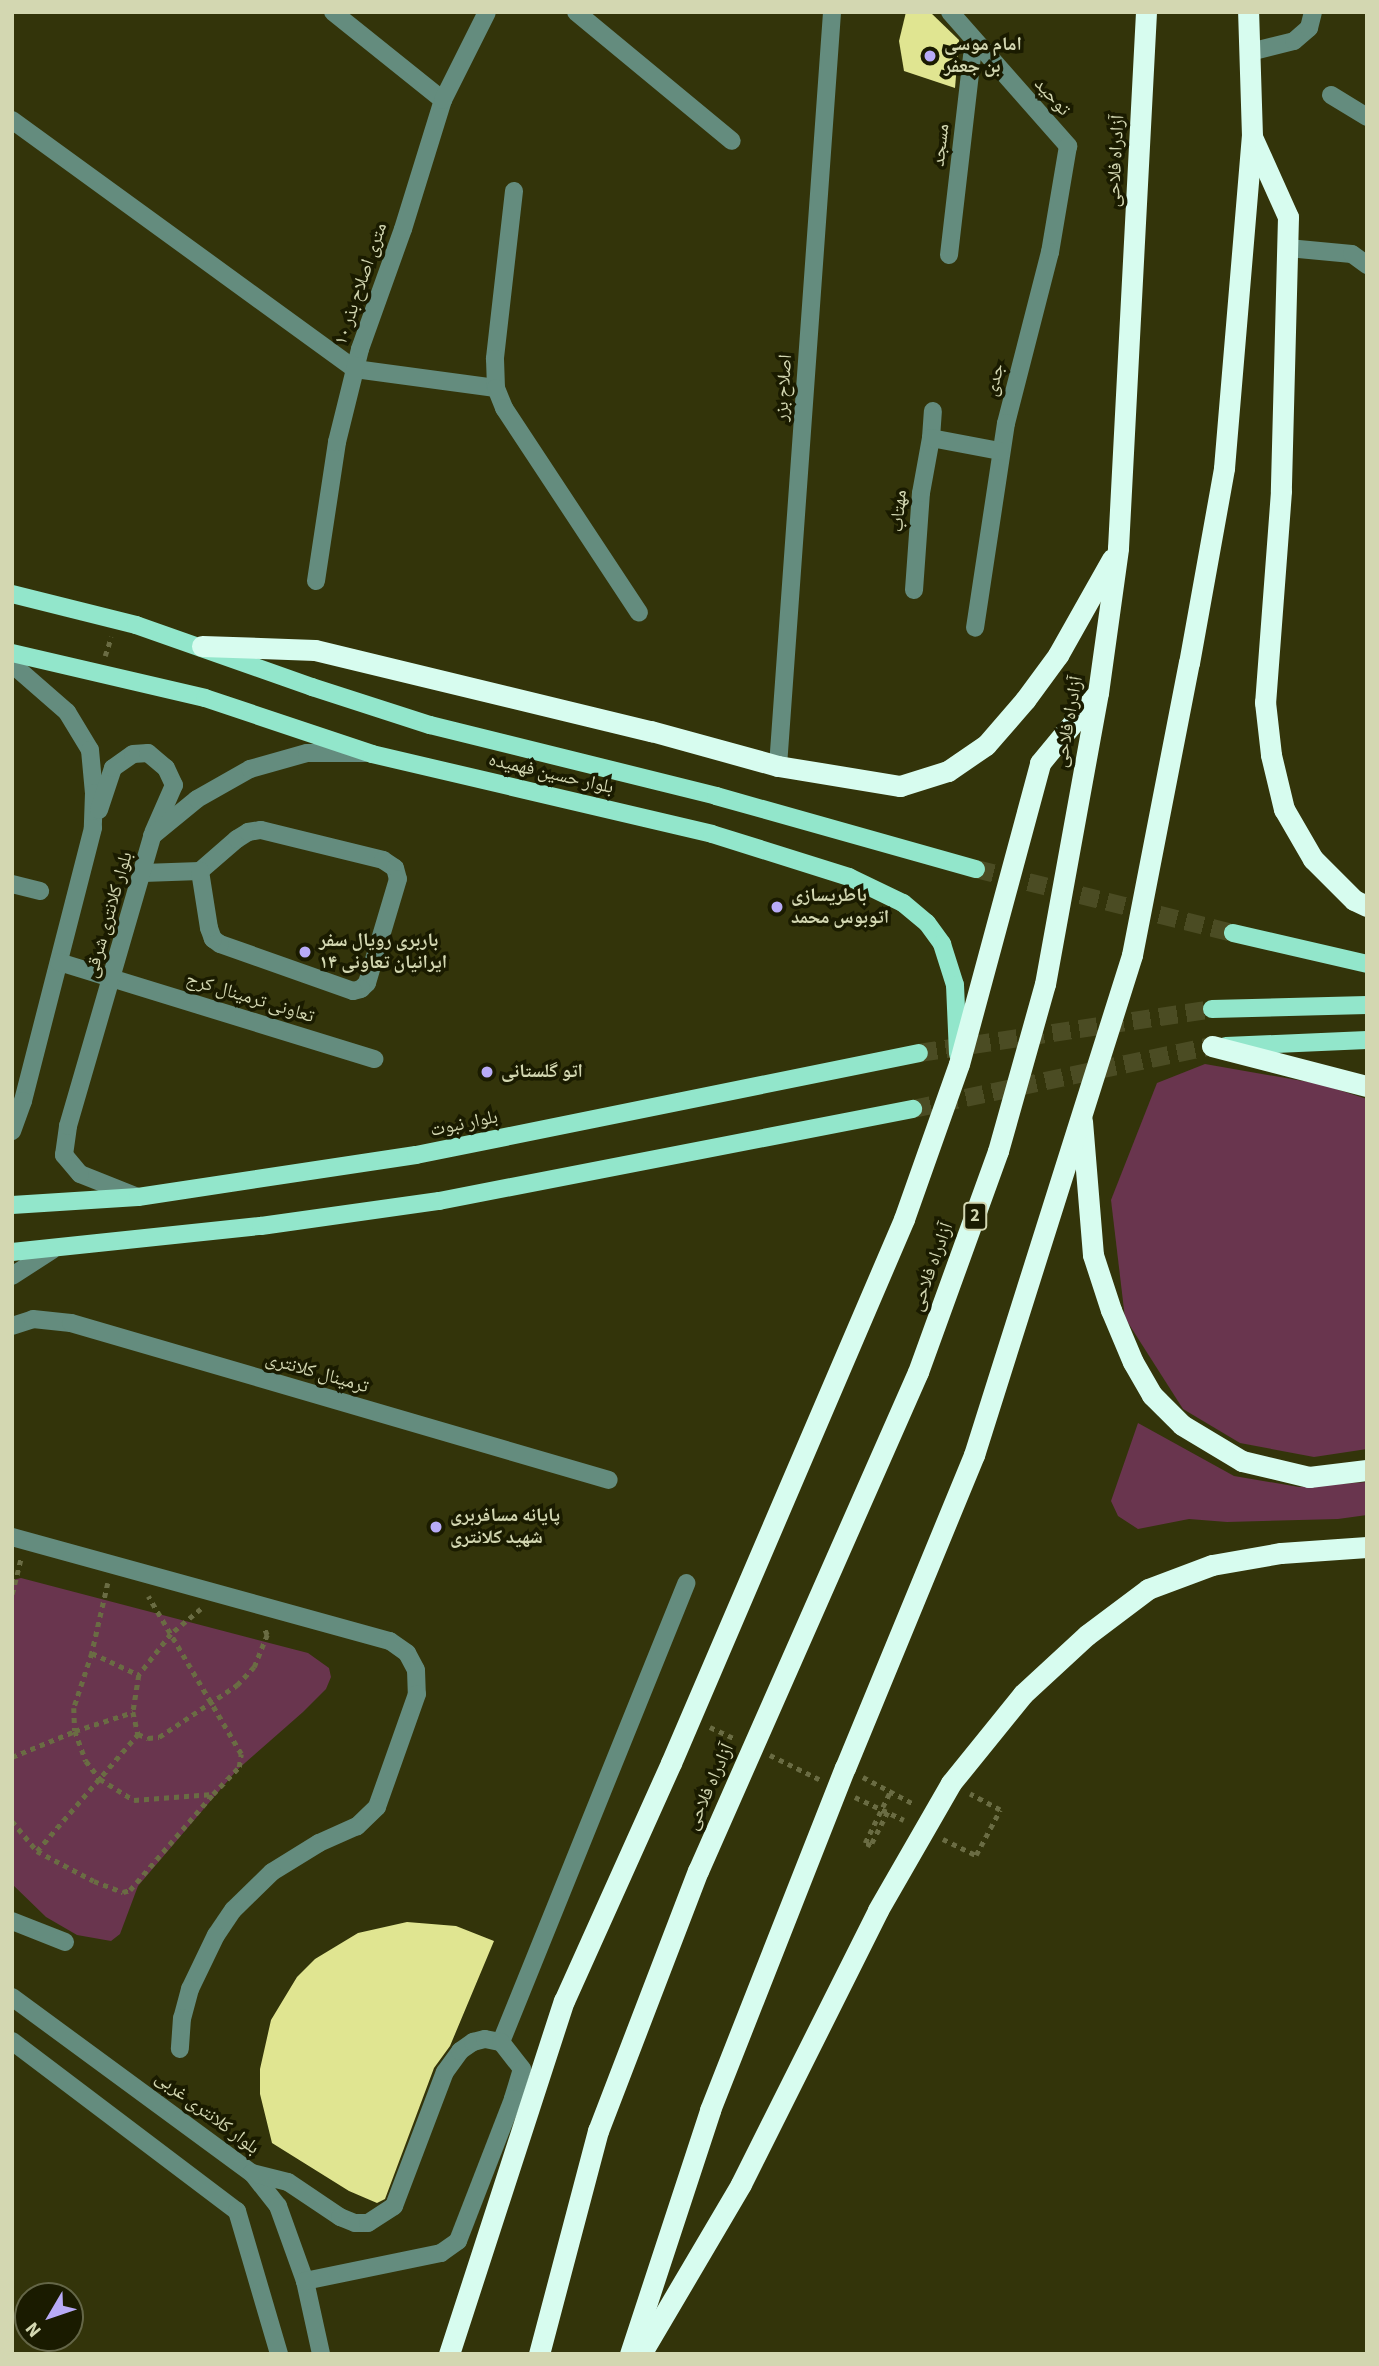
<!DOCTYPE html>
<html>
<head>
<meta charset="utf-8">
<style>
  body { margin:0 }
  #map { position:relative; width:1379px; height:2366px; overflow:hidden; background:#33340a; font-family:"Source Sans 3","Noto Naskh Arabic",sans-serif }
  div>[style] { position:absolute }
  [style*='--x'] { left:calc(var(--x)*1px); top:calc(var(--y)*1px); width:calc(var(--w)*1px); rotate:calc(var(--a)*1deg) }
  .green>* { inset:0; background:#69354e }
  .building>* { inset:0; background:#e0e591 }
  .major-tunnel>* { height:18px; margin-top:-9px; transform-origin:0; background:repeating-linear-gradient(90deg,#4b4c23 0 18px,transparent 0 27px) }
  .path>* { height:4.5px; margin-top:-2.25px; transform-origin:0; background:repeating-linear-gradient(90deg,#6a6c43 0 5px,transparent 0 10px) }
  .minor>* { height:18px; margin:-9px; padding:0 9px; transform-origin:9px; border-radius:9px; background:#648c7e }
  .major>* { height:18px; margin:-9px; padding:0 9px; transform-origin:9px; border-radius:9px; background:#92e6cb }
  .highway>* { height:21px; margin:-10.5px; padding:0 10.5px; transform-origin:10.5px; border-radius:10.5px; background:#d7fcef }
  .dots>* { width:19px; height:19px; translate:-50% -50%; box-sizing:border-box; border:4px solid #1a1b00; border-radius:50% }
  span { translate:-50% -50%; white-space:nowrap; text-align:center; line-height:1.15; -webkit-text-stroke:7px #1a1b00; paint-order:stroke }
  .shield-label span { padding:2px 5px; background:#1a1b00; border:2px solid; border-radius:5px; -webkit-text-stroke-width:0 }
  .shield-label { font-size:18px; color:#d3d7b1; font-weight:700 }
  .poi-label { font-size:19px; color:#d3d7b1; font-weight:700 }
  .left { translate:0 -50%; text-align:left }
  .street-label { font-size:19px; color:#d3d7b1 }
  .frame { position:absolute; inset:0; border:14px solid #d3d7b1; pointer-events:none }
  .north { position:absolute; left:14px; top:2282px; width:70px; height:70px; box-sizing:border-box; background:#1a1b00; border:2px solid #646647; border-radius:50%; rotate:231deg; font-size:19px; font-weight:700; line-height:28px; text-align:center; color:#d3d7b1 }
  .north::after { content:''; display:block; margin:auto; width:24px; height:32px; background:#b8abf7; clip-path:polygon(50% 0,100% 100%,50% 72%,0 100%) }
</style>
</head>
<body>
<div id="map">
  <div class="green">
    <div style="clip-path:polygon(1205px 1064px,1320px 1084px,1367px 1099px,1367px 1449px,1314px 1457px,1240px 1443px,1183px 1409px,1125px 1318px,1111px 1200px,1157px 1083px)"></div>
    <div style="clip-path:polygon(1138px 1423px,1234px 1476px,1299px 1487px,1367px 1482px,1367px 1515px,1338px 1519px,1227px 1522px,1189px 1519px,1138px 1529px,1118px 1516px,1111px 1501px)"></div>
    <div style="clip-path:polygon(21px 1578px,308px 1653px,329px 1668px,331px 1677px,326px 1689px,303px 1712px,237px 1770px,138px 1886px,120px 1934px,111px 1941px,77px 1935px,46px 1917px,12px 1884px,12px 1580px)"></div>
  </div>
  <div class="building">
    <div style="clip-path:polygon(906px 12px,930px 12px,959px 40px,955px 88px,904px 71px,899px 41px)"></div>
    <div style="clip-path:polygon(407px 1922px,456px 1926px,494px 1941px,450px 2046px,434px 2068px,385px 2199px,377px 2203px,349px 2191px,272px 2143px,260px 2094px,260px 2069px,271px 2020px,297px 1977px,315px 1959px,358px 1933px)"></div>
  </div>
  <div class="major-tunnel">
    <div style="--x:976;--y:869;--w:265;--a:14"></div>
    <div style="--x:919;--y:1053;--w:296;--a:-8.5"></div>
    <div style="--x:913;--y:1109;--w:306;--a:-11.9"></div>
  </div>
  <div class="path">
    <div style="--x:105;--y:656;--w:20;--a:-72"></div>
    <div style="--x:108;--y:1583;--w:72;--a:102.9"></div>
    <div style="--x:92;--y:1653;--w:58;--a:108.1"></div>
    <div style="--x:74;--y:1708;--w:23;--a:88"></div>
    <div style="--x:75;--y:1731;--w:32;--a:70"></div>
    <div style="--x:86;--y:1761;--w:23;--a:52"></div>
    <div style="--x:100;--y:1779;--w:40;--a:32"></div>
    <div style="--x:134;--y:1800;--w:79;--a:-4.3"></div>
    <div style="--x:213;--y:1794;--w:37;--a:-46"></div>
    <div style="--x:239;--y:1767;--w:13;--a:-81"></div>
    <div style="--x:241;--y:1754;--w:183;--a:-120.5"></div>
    <div style="--x:12;--y:1594;--w:36;--a:-76"></div>
    <div style="--x:201;--y:1609;--w:39;--a:140"></div>
    <div style="--x:171;--y:1634;--w:52;--a:128"></div>
    <div style="--x:139;--y:1675;--w:37;--a:99"></div>
    <div style="--x:133;--y:1712;--w:23;--a:77"></div>
    <div style="--x:138;--y:1734;--w:11;--a:22"></div>
    <div style="--x:148;--y:1738;--w:11;--a:-5"></div>
    <div style="--x:159;--y:1737;--w:94;--a:-33.7"></div>
    <div style="--x:237;--y:1685;--w:25;--a:-47"></div>
    <div style="--x:254;--y:1667;--w:35;--a:-68"></div>
    <div style="--x:267;--y:1635;--w:8;--a:-113"></div>
    <div style="--x:92;--y:1653;--w:52;--a:25.1"></div>
    <div style="--x:710;--y:1727;--w:26;--a:25"></div>
    <div style="--x:770;--y:1755;--w:55;--a:26.1"></div>
    <div style="--x:12;--y:1757;--w:68;--a:-22.4"></div>
    <div style="--x:75;--y:1731;--w:61;--a:-18.1"></div>
    <div style="--x:863;--y:1777;--w:58;--a:27.9"></div>
    <div style="--x:855;--y:1797;--w:54;--a:25.1"></div>
    <div style="--x:888;--y:1812;--w:38;--a:117"></div>
    <div style="--x:871;--y:1846;--w:7;--a:-153"></div>
    <div style="--x:865;--y:1843;--w:57;--a:-63.9"></div>
    <div style="--x:12;--y:1821;--w:39;--a:50"></div>
    <div style="--x:37;--y:1851;--w:64;--a:27.8"></div>
    <div style="--x:94;--y:1881;--w:31;--a:21"></div>
    <div style="--x:123;--y:1892;--w:7;--a:-16"></div>
    <div style="--x:130;--y:1890;--w:127;--a:-49.2"></div>
    <div style="--x:943;--y:1839;--w:37;--a:26"></div>
    <div style="--x:976;--y:1855;--w:51;--a:-61.9"></div>
    <div style="--x:1000;--y:1810;--w:34;--a:-152"></div>
    <div style="--x:37;--y:1851;--w:155;--a:-49.2"></div>
  </div>
  <div class="minor">
    <div style="--x:333;--y:12;--w:141;--a:38.7"></div>
    <div style="--x:576;--y:12;--w:202;--a:39.6"></div>
    <div style="--x:950;--y:12;--w:179;--a:48.6"></div>
    <div style="--x:1068;--y:146;--w:108;--a:99.6"></div>
    <div style="--x:1050;--y:252;--w:177;--a:104.4"></div>
    <div style="--x:1006;--y:423;--w:207;--a:98.6"></div>
    <div style="--x:1250;--y:52;--w:45;--a:-14"></div>
    <div style="--x:1294;--y:41;--w:20;--a:-41"></div>
    <div style="--x:1309;--y:28;--w:16;--a:-76"></div>
    <div style="--x:1331;--y:95;--w:42;--a:31.4"></div>
    <div style="--x:12;--y:120;--w:424;--a:36"></div>
    <div style="--x:355;--y:369;--w:142;--a:7.7"></div>
    <div style="--x:514;--y:191;--w:169;--a:96.5"></div>
    <div style="--x:495;--y:359;--w:29;--a:88"></div>
    <div style="--x:496;--y:388;--w:22;--a:68"></div>
    <div style="--x:504;--y:408;--w:245;--a:56.6"></div>
    <div style="--x:1288;--y:248;--w:64;--a:5.4"></div>
    <div style="--x:1352;--y:254;--w:19;--a:36"></div>
    <div style="--x:949;--y:255;--w:216;--a:-83.4"></div>
    <div style="--x:931;--y:438;--w:27;--a:-86"></div>
    <div style="--x:316;--y:581;--w:141;--a:-81.4"></div>
    <div style="--x:337;--y:442;--w:96;--a:-76.1"></div>
    <div style="--x:360;--y:349;--w:127;--a:-70.3"></div>
    <div style="--x:403;--y:229;--w:135;--a:-72.8"></div>
    <div style="--x:443;--y:100;--w:98;--a:-63.4"></div>
    <div style="--x:914;--y:590;--w:97;--a:-85.9"></div>
    <div style="--x:921;--y:493;--w:56;--a:-79.7"></div>
    <div style="--x:931;--y:438;--w:70;--a:10.7"></div>
    <div style="--x:12;--y:664;--w:73;--a:41.1"></div>
    <div style="--x:67;--y:712;--w:44;--a:58.8"></div>
    <div style="--x:90;--y:750;--w:43;--a:84.7"></div>
    <div style="--x:94;--y:793;--w:35;--a:92"></div>
    <div style="--x:93;--y:828;--w:282;--a:104.4"></div>
    <div style="--x:23;--y:1101;--w:32;--a:110"></div>
    <div style="--x:778;--y:766;--w:756;--a:-85.9"></div>
    <div style="--x:99;--y:810;--w:44;--a:-71.6"></div>
    <div style="--x:113;--y:768;--w:24;--a:-35"></div>
    <div style="--x:133;--y:754;--w:15;--a:-4"></div>
    <div style="--x:148;--y:753;--w:23;--a:40"></div>
    <div style="--x:166;--y:768;--w:19;--a:65"></div>
    <div style="--x:174;--y:785;--w:52;--a:113.6"></div>
    <div style="--x:143;--y:873;--w:57;--a:-2"></div>
    <div style="--x:200;--y:871;--w:49;--a:-40.9"></div>
    <div style="--x:237;--y:839;--w:13;--a:-32"></div>
    <div style="--x:248;--y:832;--w:13;--a:-9"></div>
    <div style="--x:261;--y:830;--w:126;--a:13.8"></div>
    <div style="--x:383;--y:860;--w:14;--a:34"></div>
    <div style="--x:395;--y:868;--w:11;--a:75"></div>
    <div style="--x:398;--y:879;--w:109;--a:106.6"></div>
    <div style="--x:367;--y:983;--w:8;--a:135"></div>
    <div style="--x:361;--y:989;--w:8;--a:166"></div>
    <div style="--x:353;--y:991;--w:141;--a:-160.5"></div>
    <div style="--x:220;--y:944;--w:9;--a:-144"></div>
    <div style="--x:213;--y:939;--w:12;--a:-110"></div>
    <div style="--x:209;--y:928;--w:58;--a:-99"></div>
    <div style="--x:12;--y:884;--w:29;--a:14"></div>
    <div style="--x:59;--y:962;--w:330;--a:17.1"></div>
    <div style="--x:138;--y:1197;--w:62;--a:-158.4"></div>
    <div style="--x:80;--y:1174;--w:25;--a:-130"></div>
    <div style="--x:64;--y:1155;--w:29;--a:-82"></div>
    <div style="--x:68;--y:1126;--w:302;--a:-73.8"></div>
    <div style="--x:152;--y:836;--w:58;--a:-39.4"></div>
    <div style="--x:197;--y:799;--w:61;--a:-29.5"></div>
    <div style="--x:250;--y:769;--w:59;--a:-15.7"></div>
    <div style="--x:307;--y:753;--w:58;--a:0"></div>
    <div style="--x:12;--y:1276;--w:48;--a:-33"></div>
    <div style="--x:12;--y:1326;--w:22;--a:-18"></div>
    <div style="--x:33;--y:1319;--w:38;--a:6"></div>
    <div style="--x:71;--y:1323;--w:560;--a:16.27"></div>
    <div style="--x:12;--y:1537;--w:392;--a:15.4"></div>
    <div style="--x:390;--y:1641;--w:21;--a:35"></div>
    <div style="--x:407;--y:1653;--w:19;--a:62"></div>
    <div style="--x:416;--y:1670;--w:24;--a:88"></div>
    <div style="--x:417;--y:1694;--w:120;--a:109.5"></div>
    <div style="--x:377;--y:1807;--w:28;--a:136"></div>
    <div style="--x:357;--y:1826;--w:42;--a:155.9"></div>
    <div style="--x:319;--y:1843;--w:55;--a:148.3"></div>
    <div style="--x:272;--y:1872;--w:54;--a:135.7"></div>
    <div style="--x:233;--y:1910;--w:30;--a:124"></div>
    <div style="--x:216;--y:1935;--w:60;--a:115.7"></div>
    <div style="--x:190;--y:1989;--w:30;--a:105"></div>
    <div style="--x:182;--y:2018;--w:31;--a:94"></div>
    <div style="--x:12;--y:1921;--w:57;--a:21.6"></div>
    <div style="--x:12;--y:1997;--w:298;--a:36.3"></div>
    <div style="--x:252;--y:2173;--w:42;--a:51.8"></div>
    <div style="--x:278;--y:2206;--w:80;--a:70.2"></div>
    <div style="--x:305;--y:2281;--w:75;--a:77.6"></div>
    <div style="--x:12;--y:2041;--w:282;--a:37.1"></div>
    <div style="--x:237;--y:2211;--w:149;--a:73.6"></div>
    <div style="--x:501;--y:2042;--w:495;--a:-68"></div>
    <div style="--x:252;--y:2173;--w:37;--a:14"></div>
    <div style="--x:288;--y:2182;--w:63;--a:33.9"></div>
    <div style="--x:340;--y:2217;--w:16;--a:22"></div>
    <div style="--x:355;--y:2223;--w:13;--a:0"></div>
    <div style="--x:368;--y:2223;--w:31;--a:-33"></div>
    <div style="--x:394;--y:2206;--w:143;--a:-69.2"></div>
    <div style="--x:445;--y:2072;--w:26;--a:-54"></div>
    <div style="--x:460;--y:2051;--w:16;--a:-35"></div>
    <div style="--x:473;--y:2042;--w:12;--a:-14"></div>
    <div style="--x:485;--y:2039;--w:16;--a:11"></div>
    <div style="--x:501;--y:2042;--w:34;--a:52"></div>
    <div style="--x:522;--y:2069;--w:31;--a:107"></div>
    <div style="--x:513;--y:2099;--w:152;--a:111.2"></div>
    <div style="--x:458;--y:2241;--w:21;--a:145"></div>
    <div style="--x:441;--y:2253;--w:139;--a:168.4"></div>
  </div>
  <div class="major">
    <div style="--x:12;--y:594;--w:128;--a:14"></div>
    <div style="--x:136;--y:625;--w:187;--a:19.4"></div>
    <div style="--x:312;--y:687;--w:124;--a:17.9"></div>
    <div style="--x:430;--y:725;--w:295;--a:13.9"></div>
    <div style="--x:716;--y:796;--w:270;--a:15.7"></div>
    <div style="--x:12;--y:653;--w:198;--a:13.1"></div>
    <div style="--x:205;--y:698;--w:176;--a:18.5"></div>
    <div style="--x:372;--y:754;--w:349;--a:13.2"></div>
    <div style="--x:712;--y:834;--w:144;--a:17.4"></div>
    <div style="--x:849;--y:877;--w:60;--a:25.7"></div>
    <div style="--x:903;--y:903;--w:31;--a:40"></div>
    <div style="--x:927;--y:923;--w:26;--a:54"></div>
    <div style="--x:942;--y:944;--w:43;--a:72.4"></div>
    <div style="--x:955;--y:985;--w:69;--a:87.5"></div>
    <div style="--x:1233;--y:933;--w:138;--a:13"></div>
    <div style="--x:1212;--y:1009;--w:155;--a:-1.5"></div>
    <div style="--x:1226;--y:1046;--w:141;--a:-2.4"></div>
    <div style="--x:12;--y:1205;--w:126;--a:-3.6"></div>
    <div style="--x:138;--y:1197;--w:281;--a:-8.6"></div>
    <div style="--x:416;--y:1155;--w:513;--a:-11.46"></div>
    <div style="--x:12;--y:1252;--w:250;--a:-6"></div>
    <div style="--x:261;--y:1226;--w:180;--a:-8"></div>
    <div style="--x:439;--y:1201;--w:483;--a:-11"></div>
  </div>
  <div class="highway">
    <div style="--x:1253;--y:139;--w:85;--a:65.8"></div>
    <div style="--x:1288;--y:217;--w:274;--a:91.5"></div>
    <div style="--x:1281;--y:491;--w:212;--a:94.3"></div>
    <div style="--x:1265;--y:702;--w:53;--a:83.5"></div>
    <div style="--x:1271;--y:755;--w:56;--a:76.5"></div>
    <div style="--x:1284;--y:809;--w:58;--a:59.9"></div>
    <div style="--x:1313;--y:859;--w:58;--a:45"></div>
    <div style="--x:1354;--y:900;--w:14;--a:25"></div>
    <div style="--x:202;--y:646;--w:113;--a:2"></div>
    <div style="--x:315;--y:650;--w:346;--a:13.6"></div>
    <div style="--x:651;--y:731;--w:132;--a:15.4"></div>
    <div style="--x:778;--y:766;--w:124;--a:9.3"></div>
    <div style="--x:900;--y:786;--w:50;--a:-17.4"></div>
    <div style="--x:948;--y:771;--w:46;--a:-34.4"></div>
    <div style="--x:986;--y:745;--w:60;--a:-49.1"></div>
    <div style="--x:1025;--y:700;--w:56;--a:-53.7"></div>
    <div style="--x:1058;--y:655;--w:110;--a:-60.6"></div>
    <div style="--x:1212;--y:1046;--w:160;--a:14.5"></div>
    <div style="--x:1082;--y:1121;--w:134;--a:85.3"></div>
    <div style="--x:1093;--y:1255;--w:58;--a:71.9"></div>
    <div style="--x:1111;--y:1310;--w:56;--a:67.1"></div>
    <div style="--x:1133;--y:1362;--w:38;--a:60"></div>
    <div style="--x:1152;--y:1395;--w:42;--a:45"></div>
    <div style="--x:1182;--y:1425;--w:70;--a:31"></div>
    <div style="--x:1242;--y:1461;--w:69;--a:13.4"></div>
    <div style="--x:1309;--y:1477;--w:58;--a:-6.9"></div>
    <div style="--x:449;--y:2354;--w:371;--a:-72"></div>
    <div style="--x:564;--y:2001;--w:261;--a:-65.8"></div>
    <div style="--x:671;--y:1763;--w:592;--a:-66.81"></div>
    <div style="--x:904;--y:1219;--w:164;--a:-70.5"></div>
    <div style="--x:959;--y:1064;--w:312;--a:-74.9"></div>
    <div style="--x:1040;--y:763;--w:88;--a:-50.5"></div>
    <div style="--x:539;--y:2354;--w:231;--a:-75.2"></div>
    <div style="--x:598;--y:2131;--w:279;--a:-69"></div>
    <div style="--x:698;--y:1871;--w:545;--a:-66.21"></div>
    <div style="--x:918;--y:1372;--w:235;--a:-70.1"></div>
    <div style="--x:998;--y:1151;--w:173;--a:-74.3"></div>
    <div style="--x:1045;--y:984;--w:296;--a:-79.7"></div>
    <div style="--x:1098;--y:693;--w:146;--a:-82.1"></div>
    <div style="--x:1118;--y:548;--w:537;--a:-87.01"></div>
    <div style="--x:630;--y:2354;--w:257;--a:-71.8"></div>
    <div style="--x:710;--y:2110;--w:368;--a:-68.5"></div>
    <div style="--x:845;--y:1768;--w:339;--a:-67.6"></div>
    <div style="--x:974;--y:1455;--w:524;--a:-72.46"></div>
    <div style="--x:1132;--y:955;--w:298;--a:-79"></div>
    <div style="--x:1189;--y:663;--w:198;--a:-79.8"></div>
    <div style="--x:1224;--y:468;--w:333;--a:-85.2"></div>
    <div style="--x:1252;--y:136;--w:124;--a:-91.8"></div>
    <div style="--x:641;--y:2354;--w:197;--a:-59.5"></div>
    <div style="--x:741;--y:2184;--w:306;--a:-63.4"></div>
    <div style="--x:878;--y:1910;--w:146;--a:-60.1"></div>
    <div style="--x:951;--y:1783;--w:114;--a:-51"></div>
    <div style="--x:1023;--y:1694;--w:87;--a:-42.7"></div>
    <div style="--x:1087;--y:1635;--w:76;--a:-37"></div>
    <div style="--x:1148;--y:1589;--w:68;--a:-20.6"></div>
    <div style="--x:1212;--y:1565;--w:70;--a:-9.9"></div>
    <div style="--x:1281;--y:1553;--w:86;--a:-4"></div>
  </div>
  <div class="dots">
    <div style="left:930px;top:56px;background:#b8abf7"></div>
    <div style="left:777px;top:907px;background:#b8abf7"></div>
    <div style="left:305px;top:952px;background:#b8abf7"></div>
    <div style="left:487px;top:1072px;background:#b8abf7"></div>
    <div style="left:436px;top:1527px;background:#b8abf7"></div>
  </div>
  <div class="shield-label">
    <span style="left:975px;top:1216px">2</span>
  </div>
  <div class="poi-label">
    <span class="left" style="left:944px;top:56px">امام موسی<br>بن جعفر</span>
    <span class="left" style="left:791px;top:907px">باطریسازی<br>اتوبوس محمد</span>
    <span class="left" style="left:319px;top:952px">باربری رویال سفر<br>ایرانیان تعاونی ۱۴</span>
    <span class="left" style="left:501px;top:1072px">اتو گلستانی</span>
    <span class="left" style="left:450px;top:1527px">پایانه مسافربری<br>شهید کلانتری</span>
  </div>
  <div class="street-label">
    <span style="left:1052px;top:97px;rotate:48deg">توحید</span>
    <span style="left:941px;top:145px;rotate:-83deg">مسجد</span>
    <span style="left:1116px;top:161px;rotate:-87deg">آزادراه فلاحی</span>
    <span style="left:361px;top:284px;rotate:-71deg">۱۰ متری اصلاح بذر</span>
    <span style="left:995px;top:380px;rotate:-76deg">جدی</span>
    <span style="left:784px;top:388px;rotate:-86deg">اصلاح بزر</span>
    <span style="left:899px;top:511px;rotate:-85deg">مهتاب</span>
    <span style="left:1069px;top:722px;rotate:-80deg">آزادراه فلاحی</span>
    <span style="left:551px;top:774px;rotate:13deg">بلوار حسین فهمیده</span>
    <span style="left:109px;top:915px;rotate:-74deg">بلوار کلانتری شرقی</span>
    <span style="left:250px;top:998px;rotate:17deg">تعاونی ترمینال کرج</span>
    <span style="left:464px;top:1124px;rotate:-12deg">بلوار نبوت</span>
    <span style="left:932px;top:1267px;rotate:-70deg">آزادراه فلاحی</span>
    <span style="left:317px;top:1373px;rotate:16deg">ترمینال کلانتری</span>
    <span style="left:710px;top:1787px;rotate:-66deg">آزادراه فلاحی</span>
    <span style="left:207px;top:2113px;rotate:37deg">بلوار کلانتری غربی</span>
  </div>
  <div class="frame"></div>
  <div class="north">N</div>
</div>
</body>
</html>
